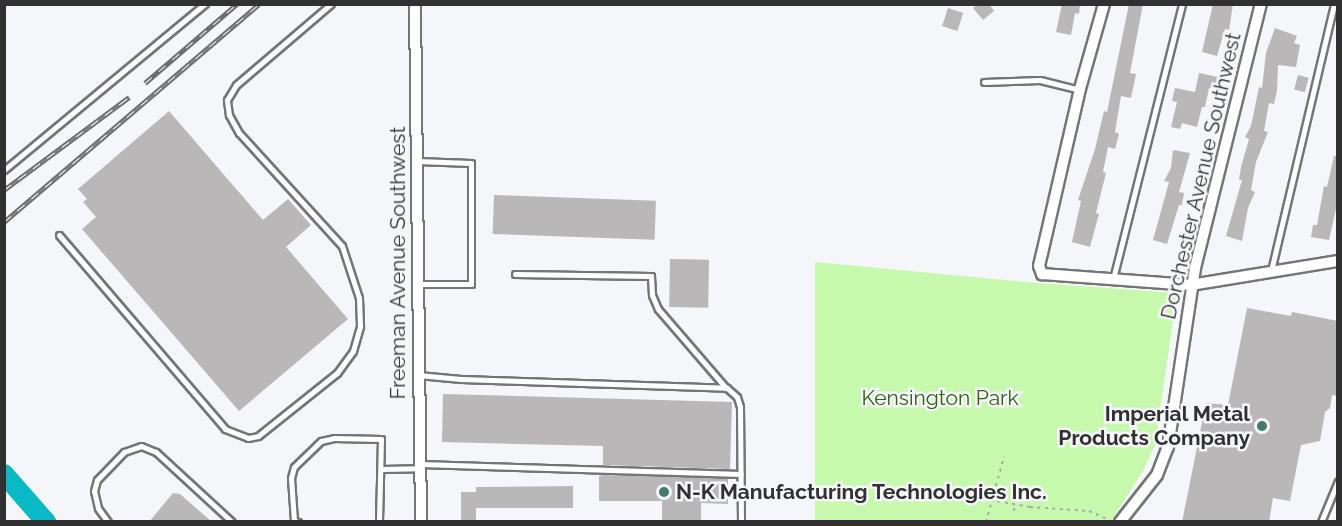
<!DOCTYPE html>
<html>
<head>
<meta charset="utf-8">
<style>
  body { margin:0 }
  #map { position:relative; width:1342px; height:526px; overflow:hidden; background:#f5f6f9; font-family:Raleway,sans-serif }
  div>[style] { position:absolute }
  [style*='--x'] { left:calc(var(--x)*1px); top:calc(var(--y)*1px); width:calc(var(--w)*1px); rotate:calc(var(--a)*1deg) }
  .green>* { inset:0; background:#c7f9ac }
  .river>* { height:20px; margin:-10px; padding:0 10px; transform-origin:10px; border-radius:10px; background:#09bac6 }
  .building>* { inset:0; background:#b9b7b8; transform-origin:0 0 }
  .path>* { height:2px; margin-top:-1px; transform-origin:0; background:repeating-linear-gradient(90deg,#a8a9ab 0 3px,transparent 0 7.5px) }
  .roads { filter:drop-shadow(2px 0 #747577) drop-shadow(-2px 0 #747577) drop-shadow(0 2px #747577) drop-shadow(0 -2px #747577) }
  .lane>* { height:5px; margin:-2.5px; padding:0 2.5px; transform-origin:2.5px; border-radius:2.5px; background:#fff }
  .street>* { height:10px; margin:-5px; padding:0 5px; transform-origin:5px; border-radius:5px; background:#fff }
  .rail>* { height:5px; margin-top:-2.5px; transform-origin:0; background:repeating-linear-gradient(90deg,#f5f6f9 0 9px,#6e6e70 0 18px); box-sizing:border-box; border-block:2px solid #6e6e70 }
  .dots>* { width:16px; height:16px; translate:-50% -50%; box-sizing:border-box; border:3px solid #f5f6f9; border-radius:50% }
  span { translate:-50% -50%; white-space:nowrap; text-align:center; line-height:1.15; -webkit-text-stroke:5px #f5f6f9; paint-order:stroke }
  .street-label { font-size:21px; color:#313132 }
  .park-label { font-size:21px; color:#33610c }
  .poi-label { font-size:21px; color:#313132; font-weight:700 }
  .right { translate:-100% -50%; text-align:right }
  .left { translate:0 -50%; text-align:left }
  .frame { position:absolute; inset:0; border:6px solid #313132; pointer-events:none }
</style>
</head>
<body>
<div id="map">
  <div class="green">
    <div style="clip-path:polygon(815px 262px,1037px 283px,1177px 293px,1155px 445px,1143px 471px,1111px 521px,815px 521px)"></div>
  </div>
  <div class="river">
    <div style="--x:4;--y:474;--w:64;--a:48.8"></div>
  </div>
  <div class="building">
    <div style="clip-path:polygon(978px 4px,989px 4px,994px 11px,983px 20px,973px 8px)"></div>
    <div style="clip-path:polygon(1062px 4px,1080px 4px,1079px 14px,1075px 13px,1071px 35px,1056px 32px)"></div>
    <div style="clip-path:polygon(1129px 4px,1143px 4px,1130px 73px,1136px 74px,1131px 98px,1121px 96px,1115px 132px,1119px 134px,1115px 149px,1108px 147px,1103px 172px,1106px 173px,1096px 213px,1099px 214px,1090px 247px,1072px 242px,1081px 201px,1078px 200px,1095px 149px,1104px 111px,1107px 112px)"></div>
    <div style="clip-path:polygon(1213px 4px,1233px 4px,1229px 30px,1225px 29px,1217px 56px,1202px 52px)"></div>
    <div style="left:948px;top:8px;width:16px;height:19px;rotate:18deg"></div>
    <div style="clip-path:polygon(1275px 28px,1297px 36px,1294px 43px,1300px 45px,1296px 67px,1278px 65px,1277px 91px,1274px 104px,1269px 103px,1264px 131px,1268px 132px,1256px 162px,1251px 190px,1255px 192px,1248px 208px,1242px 241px,1226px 236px,1242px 180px,1239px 180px,1241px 167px,1249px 139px,1245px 137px,1251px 126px,1259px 87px,1262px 88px,1266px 53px)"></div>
    <div style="clip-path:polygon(1199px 73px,1218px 77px,1216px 89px,1209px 88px,1205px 107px,1202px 107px,1197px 127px,1182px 123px,1180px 129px,1171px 127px,1177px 102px,1172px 101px,1175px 88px,1195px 92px)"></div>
    <div style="left:1298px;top:75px;width:11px;height:15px;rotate:15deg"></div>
    <div style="clip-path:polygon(169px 111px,263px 220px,288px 199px,311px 225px,286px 247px,348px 319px,239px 411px,82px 229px,96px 217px,83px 202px,87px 199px,78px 189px)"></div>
    <div style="clip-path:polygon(1173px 150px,1190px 153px,1179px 192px,1184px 193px,1182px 205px,1179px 205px,1167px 244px,1153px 240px,1169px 182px,1164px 181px,1171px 168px)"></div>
    <div style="clip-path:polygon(1334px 156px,1338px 156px,1338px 200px,1329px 240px,1311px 237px,1313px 225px,1317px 225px,1324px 186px,1327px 187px)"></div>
    <div style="left:494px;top:195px;width:162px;height:39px;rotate:2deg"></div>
    <div style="left:670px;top:259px;width:39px;height:48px;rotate:1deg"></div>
    <div style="clip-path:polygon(1247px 308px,1291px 316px,1292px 312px,1338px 321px,1338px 396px,1332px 395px,1330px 408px,1325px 412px,1320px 441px,1301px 445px,1290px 501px,1273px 498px,1269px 522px,1182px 522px,1206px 403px,1228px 405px)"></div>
    <div style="clip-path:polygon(443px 394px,732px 402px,730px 469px,603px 465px,603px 446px,442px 442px)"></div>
    <div style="clip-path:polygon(603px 475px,728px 478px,728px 504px,701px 503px,701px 522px,662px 522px,662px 501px,599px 501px,599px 476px)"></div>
    <div style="clip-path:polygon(573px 486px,573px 508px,476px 508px,476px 522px,461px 522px,461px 492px,476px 492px,476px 487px)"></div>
    <div style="clip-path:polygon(173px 493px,180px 494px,212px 522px,149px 522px)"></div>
  </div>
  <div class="path">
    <div style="--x:990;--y:500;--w:41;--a:9.9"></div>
    <div style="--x:1030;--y:507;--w:59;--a:3.9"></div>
    <div style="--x:1089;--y:511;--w:20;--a:24"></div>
    <div style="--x:1014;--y:511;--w:7;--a:-82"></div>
    <div style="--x:986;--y:522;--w:68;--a:-74.7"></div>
  </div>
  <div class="roads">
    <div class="lane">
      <div style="--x:984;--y:82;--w:56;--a:-2"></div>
      <div style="--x:1040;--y:80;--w:41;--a:14"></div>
      <div style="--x:417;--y:161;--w:54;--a:2.1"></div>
      <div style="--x:471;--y:163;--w:121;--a:90"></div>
      <div style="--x:471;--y:284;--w:52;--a:180"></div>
      <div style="--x:4;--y:170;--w:261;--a:-39.6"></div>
      <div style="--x:59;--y:235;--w:255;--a:49.4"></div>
      <div style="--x:225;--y:429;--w:25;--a:21"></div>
      <div style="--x:248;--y:438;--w:10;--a:-11"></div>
      <div style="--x:258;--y:436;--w:101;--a:-38.6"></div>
      <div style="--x:337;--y:373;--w:27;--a:-54"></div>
      <div style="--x:353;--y:351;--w:26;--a:-74"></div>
      <div style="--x:360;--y:326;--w:28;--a:-92"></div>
      <div style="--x:359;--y:298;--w:55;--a:-108.1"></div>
      <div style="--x:342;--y:246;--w:153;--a:-132.3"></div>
      <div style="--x:239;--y:133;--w:21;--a:-119"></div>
      <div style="--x:229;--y:115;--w:15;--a:-98"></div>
      <div style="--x:227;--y:100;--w:17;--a:-59"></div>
      <div style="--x:236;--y:85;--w:125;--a:-40.5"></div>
      <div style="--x:1271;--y:271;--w:274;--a:-76.7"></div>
      <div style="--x:515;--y:274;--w:136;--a:0.8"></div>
      <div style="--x:651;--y:276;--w:19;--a:87"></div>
      <div style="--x:652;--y:295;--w:15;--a:67"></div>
      <div style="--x:658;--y:309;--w:104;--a:49.3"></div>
      <div style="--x:1113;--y:279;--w:284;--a:-75.9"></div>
      <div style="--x:418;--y:375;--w:43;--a:5.3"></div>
      <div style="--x:461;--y:379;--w:266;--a:1.9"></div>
      <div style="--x:727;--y:388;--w:13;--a:42"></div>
      <div style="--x:737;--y:397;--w:10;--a:73"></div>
      <div style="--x:740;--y:407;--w:115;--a:89.5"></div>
      <div style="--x:420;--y:464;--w:321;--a:1.8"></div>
      <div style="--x:381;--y:469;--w:39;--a:-1"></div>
      <div style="--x:108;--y:522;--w:17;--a:-126"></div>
      <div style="--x:98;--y:508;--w:17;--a:-103"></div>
      <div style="--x:94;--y:491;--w:11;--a:-75"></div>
      <div style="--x:97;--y:480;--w:39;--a:-46"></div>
      <div style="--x:124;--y:452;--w:18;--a:-19"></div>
      <div style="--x:141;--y:446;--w:16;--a:22"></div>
      <div style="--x:156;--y:452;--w:103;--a:42.6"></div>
      <div style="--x:298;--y:522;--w:4;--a:-166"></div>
      <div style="--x:294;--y:521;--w:43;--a:-94"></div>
      <div style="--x:291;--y:478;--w:11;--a:-75"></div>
      <div style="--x:294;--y:467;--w:37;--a:-44"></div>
      <div style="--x:321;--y:441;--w:13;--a:-13"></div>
      <div style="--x:334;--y:438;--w:47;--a:1.2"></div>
      <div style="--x:381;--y:439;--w:83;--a:91.4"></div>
      <div style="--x:1321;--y:522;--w:44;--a:-67.5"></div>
    </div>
    <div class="street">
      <div style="--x:415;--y:4;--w:518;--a:89.34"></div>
      <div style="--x:1104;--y:4;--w:88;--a:105.8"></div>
      <div style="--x:1080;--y:89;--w:168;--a:103"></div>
      <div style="--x:1042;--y:253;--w:13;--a:103"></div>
      <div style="--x:1039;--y:266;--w:9;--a:69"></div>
      <div style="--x:1042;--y:274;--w:149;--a:4.2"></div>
      <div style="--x:1191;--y:285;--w:149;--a:-9.3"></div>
      <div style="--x:1120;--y:522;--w:60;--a:-51.8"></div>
      <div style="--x:1157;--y:475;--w:30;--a:-69"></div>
      <div style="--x:1168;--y:447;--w:181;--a:-81.4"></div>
      <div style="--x:1195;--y:268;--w:272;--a:-76"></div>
    </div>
  </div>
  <div class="rail">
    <div style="--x:145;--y:83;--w:121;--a:-40.7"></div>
    <div style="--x:4;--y:190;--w:156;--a:-36.6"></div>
    <div style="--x:4;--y:222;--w:335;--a:-40.5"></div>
  </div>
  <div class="dots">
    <div style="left:1262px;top:426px;background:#3f7d69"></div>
    <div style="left:664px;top:492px;background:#3f7d69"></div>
  </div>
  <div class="street-label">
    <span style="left:1201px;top:176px;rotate:-77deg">Dorchester Avenue Southwest</span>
    <span style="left:398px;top:263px;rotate:-90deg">Freeman Avenue Southwest</span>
  </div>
  <div class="park-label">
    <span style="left:940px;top:398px">Kensington Park</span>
  </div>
  <div class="poi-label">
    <span class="right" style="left:1250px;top:426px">Imperial Metal<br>Products Company</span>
    <span class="left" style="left:676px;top:492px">N-K Manufacturing Technologies Inc.</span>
  </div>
  <div class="frame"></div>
</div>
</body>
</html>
